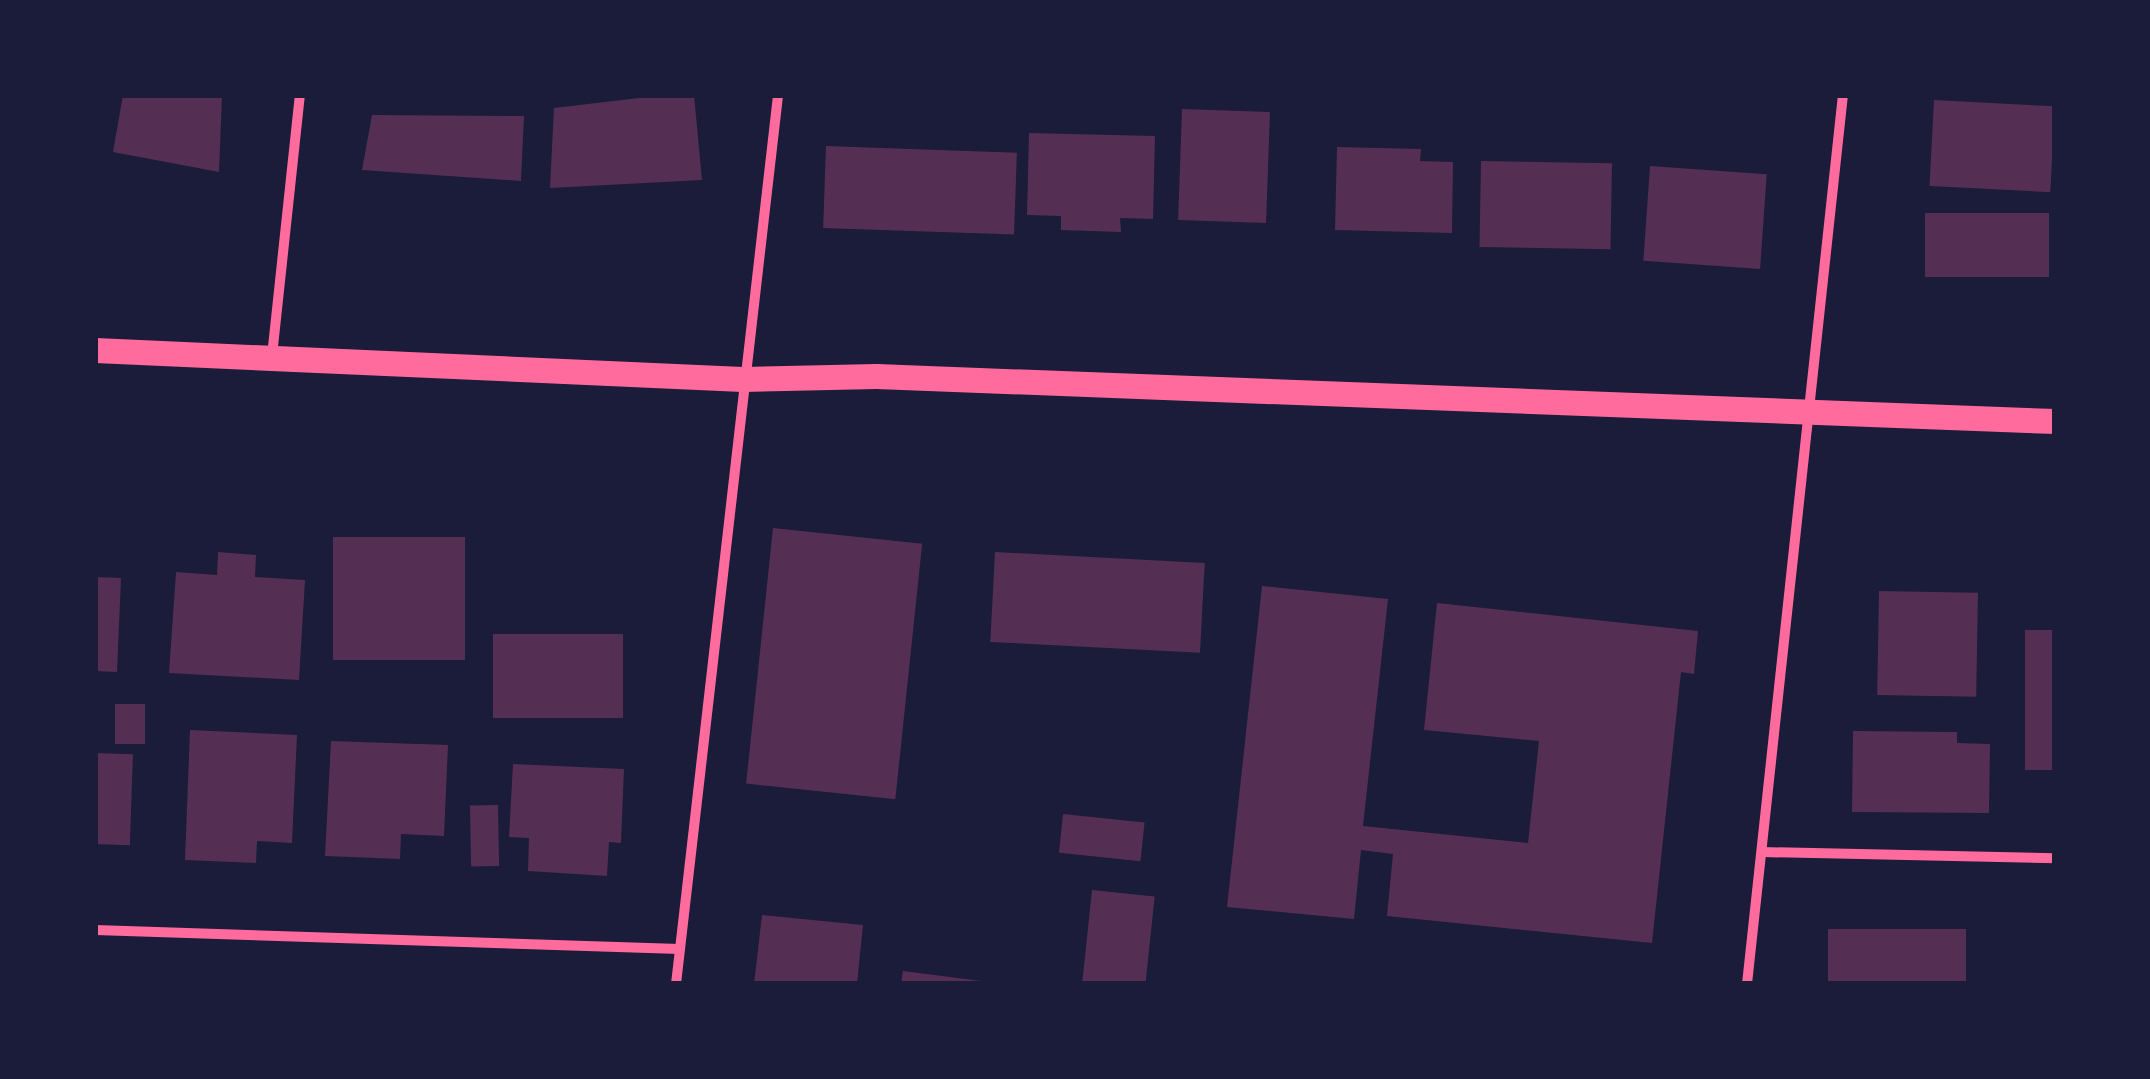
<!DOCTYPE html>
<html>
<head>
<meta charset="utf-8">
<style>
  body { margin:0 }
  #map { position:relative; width:2150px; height:1079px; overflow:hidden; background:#1b1b3a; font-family:"Public Sans",sans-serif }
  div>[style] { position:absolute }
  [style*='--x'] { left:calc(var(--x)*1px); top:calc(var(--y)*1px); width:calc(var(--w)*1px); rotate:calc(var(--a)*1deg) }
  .building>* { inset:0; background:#542f53; transform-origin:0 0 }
  .minor>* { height:10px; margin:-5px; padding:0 5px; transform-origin:5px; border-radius:5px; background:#ff6b9d }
  .primary>* { height:25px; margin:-12.5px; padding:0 12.5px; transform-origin:12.5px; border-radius:12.5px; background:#ff6b9d }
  span { translate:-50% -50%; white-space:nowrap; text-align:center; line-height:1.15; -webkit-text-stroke:9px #1b1b3a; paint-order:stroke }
  .frame { position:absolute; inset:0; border:98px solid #1b1b3a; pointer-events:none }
</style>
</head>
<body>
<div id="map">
  <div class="building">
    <div style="clip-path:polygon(123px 95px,222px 95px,219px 172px,113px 152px)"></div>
    <div style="clip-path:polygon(664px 95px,694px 95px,702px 180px,550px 188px,554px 108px)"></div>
    <div style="left:1934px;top:100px;width:121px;height:86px;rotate:3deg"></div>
    <div style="left:1182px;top:109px;width:88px;height:111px;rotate:2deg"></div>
    <div style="clip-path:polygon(372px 115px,524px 116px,521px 181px,362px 170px)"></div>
    <div style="clip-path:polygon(1029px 133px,1155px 136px,1153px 219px,1120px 218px,1121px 232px,1061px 230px,1061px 216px,1027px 215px)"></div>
    <div style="left:826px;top:146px;width:191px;height:82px;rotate:2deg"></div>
    <div style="clip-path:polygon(1337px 147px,1421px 149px,1420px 161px,1453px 162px,1452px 233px,1335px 230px)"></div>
    <div style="left:1481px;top:161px;width:131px;height:86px;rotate:1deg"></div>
    <div style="left:1650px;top:166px;width:117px;height:95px;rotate:4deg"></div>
    <div style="left:1925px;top:213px;width:124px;height:64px"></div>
    <div style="left:773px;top:528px;width:150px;height:257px;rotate:6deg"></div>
    <div style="left:333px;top:537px;width:132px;height:123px"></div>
    <div style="clip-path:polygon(218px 552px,256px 555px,255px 577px,305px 580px,299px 680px,169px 673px,176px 572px,217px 575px)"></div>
    <div style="left:995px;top:552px;width:210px;height:90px;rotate:3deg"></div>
    <div style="clip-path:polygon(95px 577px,121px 578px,117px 672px,95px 671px)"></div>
    <div style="clip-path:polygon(1262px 586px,1388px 599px,1363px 826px,1528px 843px,1539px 741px,1424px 730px,1437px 603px,1698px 631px,1694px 674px,1681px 672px,1652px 943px,1387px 916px,1393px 854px,1361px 850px,1354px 919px,1227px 907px)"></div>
    <div style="left:1879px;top:591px;width:99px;height:104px;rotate:1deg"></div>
    <div style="left:2025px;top:630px;width:30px;height:140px"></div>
    <div style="left:493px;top:634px;width:130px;height:84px"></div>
    <div style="left:115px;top:704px;width:30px;height:40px"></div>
    <div style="clip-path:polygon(190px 730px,297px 735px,292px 843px,257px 841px,256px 863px,185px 860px)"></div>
    <div style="clip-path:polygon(1853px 731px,1957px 732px,1957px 743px,1990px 744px,1989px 813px,1852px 812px)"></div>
    <div style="clip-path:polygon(331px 741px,448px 745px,444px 836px,401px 834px,400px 859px,325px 856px)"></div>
    <div style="left:95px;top:753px;width:38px;height:91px;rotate:2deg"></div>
    <div style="clip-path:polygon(513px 764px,624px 769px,621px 843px,609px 842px,607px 876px,528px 871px,529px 838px,509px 837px)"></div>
    <div style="left:498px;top:805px;width:61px;height:28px;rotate:89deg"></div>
    <div style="left:1063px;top:814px;width:82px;height:39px;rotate:6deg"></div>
    <div style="left:1092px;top:890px;width:63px;height:95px;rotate:6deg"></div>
    <div style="clip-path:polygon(762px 915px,863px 925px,857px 984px,754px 984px)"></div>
    <div style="left:1828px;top:929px;width:138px;height:55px"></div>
    <div style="clip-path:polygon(903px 971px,989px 982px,989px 984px,901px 984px)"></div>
  </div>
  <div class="minor">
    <div style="--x:272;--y:356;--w:262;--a:-83.9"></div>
    <div style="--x:1762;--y:852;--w:293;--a:1.2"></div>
    <div style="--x:95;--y:930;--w:585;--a:1.86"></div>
    <div style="--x:676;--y:984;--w:895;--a:-83.45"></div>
    <div style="--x:1747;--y:984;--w:894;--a:-83.84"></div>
  </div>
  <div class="primary">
    <div style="--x:95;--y:350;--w:648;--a:2.57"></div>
    <div style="--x:742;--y:379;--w:134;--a:-1.3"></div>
    <div style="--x:876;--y:376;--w:1180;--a:2.19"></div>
  </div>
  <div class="frame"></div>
</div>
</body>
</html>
